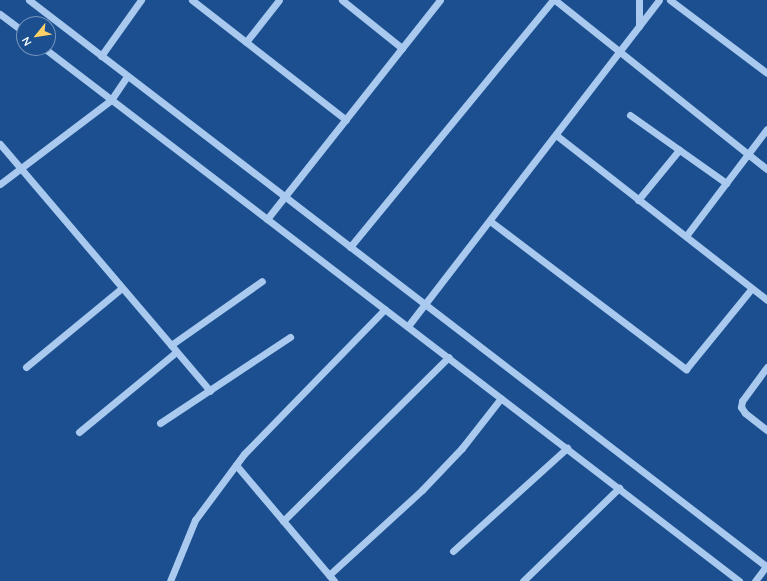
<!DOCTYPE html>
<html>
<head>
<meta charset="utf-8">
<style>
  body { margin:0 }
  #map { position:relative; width:767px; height:581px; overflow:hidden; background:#1b4f8f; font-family:Quicksand,sans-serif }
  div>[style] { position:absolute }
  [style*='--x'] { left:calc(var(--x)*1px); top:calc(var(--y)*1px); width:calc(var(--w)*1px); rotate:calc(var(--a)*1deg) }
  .minor>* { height:7px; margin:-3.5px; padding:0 3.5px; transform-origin:3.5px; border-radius:3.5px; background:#a9c9ee }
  span { translate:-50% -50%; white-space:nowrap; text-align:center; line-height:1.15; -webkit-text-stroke:3px #1b4f8f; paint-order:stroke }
  .north { position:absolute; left:16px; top:16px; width:40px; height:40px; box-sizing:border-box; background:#1b4f8f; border:1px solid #7695bc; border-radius:50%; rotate:240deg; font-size:11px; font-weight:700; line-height:16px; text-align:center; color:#fff }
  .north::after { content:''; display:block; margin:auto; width:14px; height:18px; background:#ffd166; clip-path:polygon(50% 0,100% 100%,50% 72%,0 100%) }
</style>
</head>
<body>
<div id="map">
  <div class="minor">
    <div style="--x:29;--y:0;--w:931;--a:37.53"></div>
    <div style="--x:192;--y:0;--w:195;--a:37.9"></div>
    <div style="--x:342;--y:0;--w:77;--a:38.7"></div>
    <div style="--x:555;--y:0;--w:271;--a:38.6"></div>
    <div style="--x:670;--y:0;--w:121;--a:37"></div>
    <div style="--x:0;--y:14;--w:30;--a:37"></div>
    <div style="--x:639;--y:26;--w:26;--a:-90"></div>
    <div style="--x:246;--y:42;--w:53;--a:-51.8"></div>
    <div style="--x:44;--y:48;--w:876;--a:37.48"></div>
    <div style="--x:101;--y:56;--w:69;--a:-54.5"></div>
    <div style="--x:630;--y:115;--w:118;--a:35.3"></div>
    <div style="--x:556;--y:135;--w:268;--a:38"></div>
    <div style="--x:0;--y:144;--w:324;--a:49.6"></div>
    <div style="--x:0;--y:184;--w:139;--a:-37.1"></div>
    <div style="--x:111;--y:100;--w:29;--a:-56"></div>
    <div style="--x:638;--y:200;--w:65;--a:-50.6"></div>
    <div style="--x:267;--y:219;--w:279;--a:-51.7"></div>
    <div style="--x:490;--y:221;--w:246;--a:37.1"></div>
    <div style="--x:686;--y:369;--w:104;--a:-50.8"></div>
    <div style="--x:686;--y:236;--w:134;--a:-52.9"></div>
    <div style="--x:350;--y:247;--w:320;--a:-50.6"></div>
    <div style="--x:408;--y:326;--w:411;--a:-52.4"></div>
    <div style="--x:171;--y:345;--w:111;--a:-35.1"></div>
    <div style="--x:26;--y:367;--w:124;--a:-39.5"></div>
    <div style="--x:767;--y:367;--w:42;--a:126.3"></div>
    <div style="--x:742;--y:401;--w:6;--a:99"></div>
    <div style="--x:741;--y:407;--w:7;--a:56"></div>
    <div style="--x:745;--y:413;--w:28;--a:38"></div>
    <div style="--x:160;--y:423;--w:156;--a:-33.5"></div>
    <div style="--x:79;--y:432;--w:126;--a:-39.5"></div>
    <div style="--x:236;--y:465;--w:152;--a:49.8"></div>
    <div style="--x:283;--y:521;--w:233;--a:-44.7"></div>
    <div style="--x:453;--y:551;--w:154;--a:-42.1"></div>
    <div style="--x:329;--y:575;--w:126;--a:-42.4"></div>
    <div style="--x:422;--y:490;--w:58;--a:-46.4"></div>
    <div style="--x:462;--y:448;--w:63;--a:-52"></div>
    <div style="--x:170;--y:581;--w:66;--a:-67.7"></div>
    <div style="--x:195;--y:520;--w:82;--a:-53.4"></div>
    <div style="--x:244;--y:454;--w:202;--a:-45.8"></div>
    <div style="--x:523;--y:581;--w:134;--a:-44.1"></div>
    <div style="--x:755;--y:581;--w:20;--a:-53"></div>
  </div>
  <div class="north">N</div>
</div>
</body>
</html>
